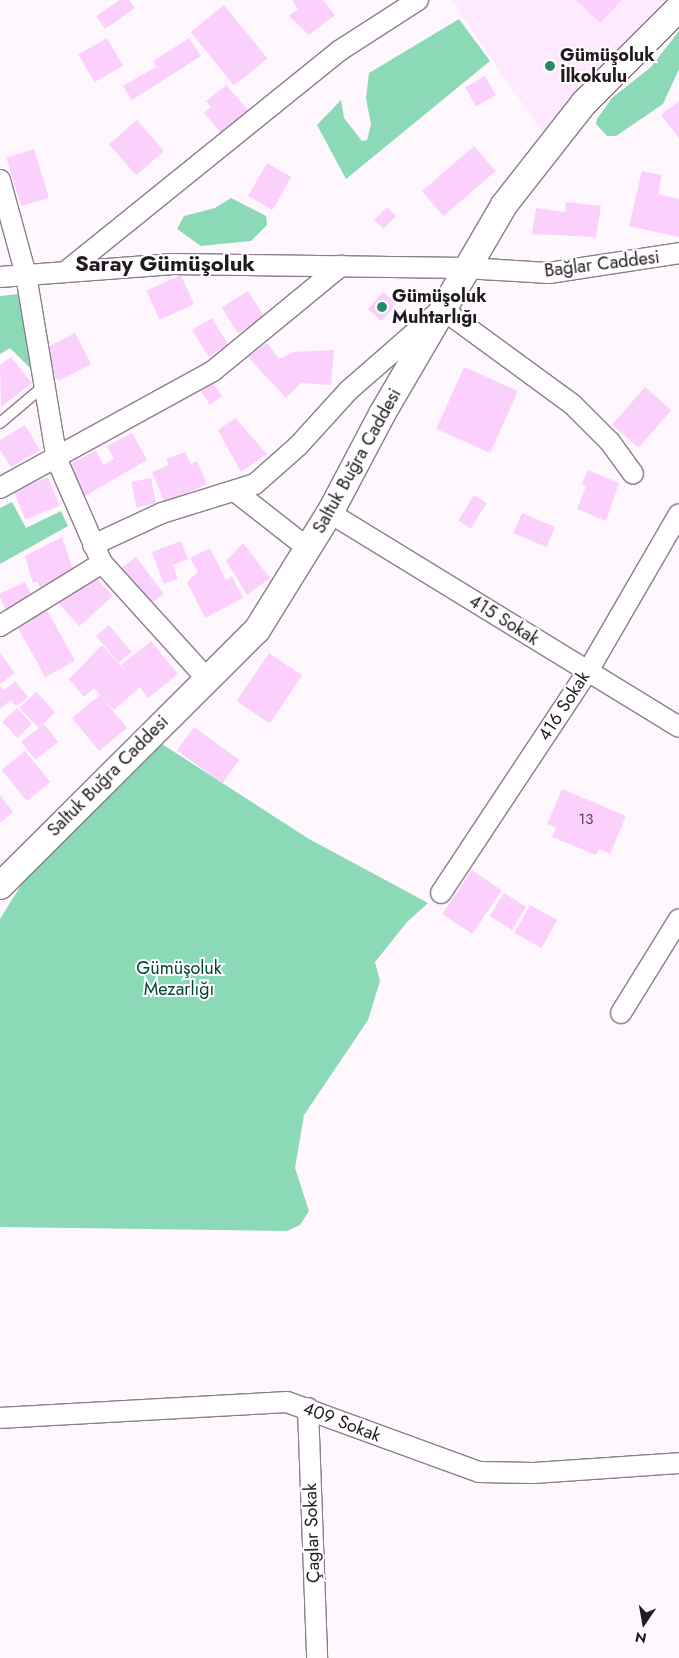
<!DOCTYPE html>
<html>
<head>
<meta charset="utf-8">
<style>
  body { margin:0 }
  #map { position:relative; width:679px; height:1658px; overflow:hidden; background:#fef7fe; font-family:Jost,sans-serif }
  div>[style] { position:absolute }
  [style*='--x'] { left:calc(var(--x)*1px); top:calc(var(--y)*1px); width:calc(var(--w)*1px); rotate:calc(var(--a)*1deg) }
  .built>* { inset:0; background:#fee9fe }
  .green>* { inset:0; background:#8bd9b6 }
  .building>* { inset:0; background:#fcd0fc; transform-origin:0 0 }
  .roads { filter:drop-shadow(1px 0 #8c7e8c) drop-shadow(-1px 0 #8c7e8c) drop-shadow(0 1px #8c7e8c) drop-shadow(0 -1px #8c7e8c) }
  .service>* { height:10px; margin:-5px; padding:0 5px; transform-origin:5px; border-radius:5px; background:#fff }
  .minor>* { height:20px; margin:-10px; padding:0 10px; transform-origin:10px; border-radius:10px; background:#fff }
  .tertiary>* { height:26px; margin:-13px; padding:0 13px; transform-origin:13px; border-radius:13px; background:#fff }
  .dots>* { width:14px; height:14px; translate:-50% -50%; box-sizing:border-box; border:2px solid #fff; border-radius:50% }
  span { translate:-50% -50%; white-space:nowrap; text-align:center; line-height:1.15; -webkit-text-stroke:4px #fff; paint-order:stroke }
  .number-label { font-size:15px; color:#584858 }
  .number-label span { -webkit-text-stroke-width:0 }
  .poi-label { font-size:18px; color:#211b21; font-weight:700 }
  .left { translate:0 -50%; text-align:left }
  .street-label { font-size:18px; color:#211b21 }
  .park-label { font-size:18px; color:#004630 }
  .district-label { font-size:22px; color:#211b21; font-weight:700 }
  .north { position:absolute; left:619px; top:1598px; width:50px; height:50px; -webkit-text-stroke:4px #fff; paint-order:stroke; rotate:192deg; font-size:14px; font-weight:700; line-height:20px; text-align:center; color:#211b21 }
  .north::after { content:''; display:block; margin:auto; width:18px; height:22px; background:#211b21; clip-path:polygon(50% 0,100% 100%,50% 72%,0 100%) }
</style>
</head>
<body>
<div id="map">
  <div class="built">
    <div style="clip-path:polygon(451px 0,663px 0,542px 132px)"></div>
  </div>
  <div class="green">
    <div style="clip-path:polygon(459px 19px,490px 61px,346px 179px,317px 125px,341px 100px,344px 118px,362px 141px,367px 140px,371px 125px,366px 98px,369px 73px)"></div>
    <div style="clip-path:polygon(679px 31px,679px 69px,663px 104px,616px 136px,607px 136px,596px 124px,597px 119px,612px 98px,651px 67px)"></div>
    <div style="clip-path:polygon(231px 198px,266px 216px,267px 225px,251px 241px,201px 246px,177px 229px,184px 216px,215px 208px)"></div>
    <div style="clip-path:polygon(18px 294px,34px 364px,31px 369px,10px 348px,0 354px,0 296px)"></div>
    <div style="clip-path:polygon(12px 502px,26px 528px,61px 511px,68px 526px,0 564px,0 508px)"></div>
    <div style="clip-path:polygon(162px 744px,309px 839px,428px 903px,407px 922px,375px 962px,380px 981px,368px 1020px,304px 1115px,295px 1168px,309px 1211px,300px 1225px,287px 1231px,0 1227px,0 919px,23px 882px)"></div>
  </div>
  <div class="building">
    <div style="clip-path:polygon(120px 0,129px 0,135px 8px,105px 29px,96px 16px)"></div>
    <div style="clip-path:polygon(292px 0,323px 0,335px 15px,309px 35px,289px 16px,298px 9px)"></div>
    <div style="clip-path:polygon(576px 0,622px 0,600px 23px)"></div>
    <div style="left:224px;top:5px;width:69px;height:43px;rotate:51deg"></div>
    <div style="left:107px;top:38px;width:32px;height:33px;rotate:60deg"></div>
    <div style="clip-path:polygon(189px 38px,201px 56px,132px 100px,123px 86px,156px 67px,159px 72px,153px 61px)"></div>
    <div style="left:485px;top:76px;width:22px;height:23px;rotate:60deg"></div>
    <div style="clip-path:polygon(226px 85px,249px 111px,222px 134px,204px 113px,211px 107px,206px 101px)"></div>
    <div style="clip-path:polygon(679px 101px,679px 138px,661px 115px)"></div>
    <div style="left:137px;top:120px;width:41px;height:37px;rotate:49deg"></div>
    <div style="left:474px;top:146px;width:33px;height:69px;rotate:49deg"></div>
    <div style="left:34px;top:149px;width:51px;height:29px;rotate:73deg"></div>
    <div style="left:267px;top:163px;width:28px;height:38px;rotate:30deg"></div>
    <div style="clip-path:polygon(642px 171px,662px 175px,658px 194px,679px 199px,679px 237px,629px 226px)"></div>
    <div style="clip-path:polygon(566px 202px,601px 206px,596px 237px,532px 234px,536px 208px,565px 212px)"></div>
    <div style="left:387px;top:207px;width:13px;height:18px;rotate:45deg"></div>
    <div style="left:181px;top:275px;width:32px;height:38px;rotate:66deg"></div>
    <div style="left:248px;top:291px;width:31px;height:31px;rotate:58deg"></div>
    <div style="left:383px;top:292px;width:18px;height:23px;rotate:41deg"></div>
    <div style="left:212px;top:318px;width:31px;height:23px;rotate:59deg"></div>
    <div style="left:75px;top:333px;width:35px;height:37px;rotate:63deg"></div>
    <div style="clip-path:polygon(267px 343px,279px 359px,293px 352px,334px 350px,331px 385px,301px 383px,286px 398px,248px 357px)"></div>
    <div style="clip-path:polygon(11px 357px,32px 383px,1px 407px,0 365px)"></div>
    <div style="left:464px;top:367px;width:59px;height:68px;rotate:24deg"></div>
    <div style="left:213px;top:383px;width:16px;height:15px;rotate:55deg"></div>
    <div style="left:645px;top:387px;width:35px;height:50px;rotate:41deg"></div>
    <div style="clip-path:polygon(235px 418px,267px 454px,241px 472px,218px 430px)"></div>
    <div style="clip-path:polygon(25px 425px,40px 450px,11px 467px,0 450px,0 440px)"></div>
    <div style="clip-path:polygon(132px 433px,147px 460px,83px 497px,67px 466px,96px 450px,103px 465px,114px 459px,107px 446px)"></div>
    <div style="clip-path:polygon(185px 452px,191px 464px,197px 461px,207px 484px,165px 503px,152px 472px,169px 465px,166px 459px)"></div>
    <div style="clip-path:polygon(588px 470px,619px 483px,606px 521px,577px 509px,586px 486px,582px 484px)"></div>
    <div style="left:48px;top:477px;width:31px;height:37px;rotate:68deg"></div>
    <div style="left:151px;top:478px;width:26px;height:20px;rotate:79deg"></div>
    <div style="left:474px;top:495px;width:15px;height:30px;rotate:32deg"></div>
    <div style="left:522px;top:513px;width:36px;height:22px;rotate:23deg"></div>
    <div style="clip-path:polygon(62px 537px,74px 572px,42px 591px,37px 581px,33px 583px,25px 556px)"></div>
    <div style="clip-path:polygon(181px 541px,188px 559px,173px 565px,178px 579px,164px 584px,152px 552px)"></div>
    <div style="clip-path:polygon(243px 543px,270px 578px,247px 595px,226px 561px)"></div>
    <div style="clip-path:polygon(210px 548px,226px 580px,232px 576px,243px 598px,205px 618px,187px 582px,198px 572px,190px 558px)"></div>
    <div style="left:136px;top:557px;width:46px;height:24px;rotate:53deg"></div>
    <div style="left:92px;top:573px;width:31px;height:45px;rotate:48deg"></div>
    <div style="left:25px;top:582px;width:17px;height:29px;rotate:65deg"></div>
    <div style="left:43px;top:603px;width:66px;height:34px;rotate:61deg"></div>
    <div style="left:109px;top:625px;width:35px;height:17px;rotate:50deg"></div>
    <div style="clip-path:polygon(151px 641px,178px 674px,148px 698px,140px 687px,114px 710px,103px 699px,127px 728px,99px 751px,72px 718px,100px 695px,94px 688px,84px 697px,69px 679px,102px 645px,129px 675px,121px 665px)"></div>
    <div style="clip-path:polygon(0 653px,15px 673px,0 684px)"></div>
    <div style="left:269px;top:653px;width:40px;height:58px;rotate:34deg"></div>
    <div style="clip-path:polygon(15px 681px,28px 697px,16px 706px,11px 700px,0 709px,0 686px,4px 690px)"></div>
    <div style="left:36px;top:692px;width:28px;height:23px;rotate:46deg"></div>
    <div style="left:17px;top:708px;width:22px;height:20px;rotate:47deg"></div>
    <div style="left:44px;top:724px;width:23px;height:29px;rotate:52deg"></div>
    <div style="left:194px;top:727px;width:56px;height:29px;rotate:36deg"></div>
    <div style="left:25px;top:751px;width:40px;height:30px;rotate:51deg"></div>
    <div style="clip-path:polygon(562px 789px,626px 816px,610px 854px,599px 849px,596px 855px,552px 837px,556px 828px,547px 824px)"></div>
    <div style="clip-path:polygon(0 795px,13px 812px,0 823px)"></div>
    <div style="left:472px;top:870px;width:36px;height:53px;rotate:34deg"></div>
    <div style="left:504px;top:893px;width:26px;height:27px;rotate:32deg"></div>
    <div style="left:530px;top:905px;width:31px;height:32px;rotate:29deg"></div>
  </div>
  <div class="roads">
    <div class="service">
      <div style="--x:0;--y:423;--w:57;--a:-40.1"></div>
    </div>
    <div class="minor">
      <div style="--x:0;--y:180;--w:98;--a:74.7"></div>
      <div style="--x:26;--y:275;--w:188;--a:80.5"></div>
      <div style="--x:57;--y:460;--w:112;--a:66.4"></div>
      <div style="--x:102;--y:563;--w:158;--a:47.8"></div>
      <div style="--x:69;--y:269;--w:347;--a:-38.9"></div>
      <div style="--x:339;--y:51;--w:94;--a:-32.8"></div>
      <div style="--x:0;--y:277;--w:171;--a:-4.3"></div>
      <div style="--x:171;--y:264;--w:294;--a:0.8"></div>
      <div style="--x:465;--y:268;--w:84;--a:3.4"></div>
      <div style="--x:549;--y:273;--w:132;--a:-8.7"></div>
      <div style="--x:0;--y:488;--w:243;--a:-28.8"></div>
      <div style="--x:213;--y:371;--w:166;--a:-39.4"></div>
      <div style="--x:236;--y:492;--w:93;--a:38"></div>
      <div style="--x:330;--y:513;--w:409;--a:31.5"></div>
      <div style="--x:93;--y:545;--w:76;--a:-24.9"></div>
      <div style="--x:162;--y:513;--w:97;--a:-17.3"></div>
      <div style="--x:255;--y:484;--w:57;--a:-41.5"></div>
      <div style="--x:298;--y:446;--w:76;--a:-47.7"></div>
      <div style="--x:349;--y:390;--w:123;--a:-41.1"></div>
      <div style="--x:442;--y:309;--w:162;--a:36.2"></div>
      <div style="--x:573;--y:405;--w:52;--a:45"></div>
      <div style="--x:610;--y:442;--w:39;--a:54"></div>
      <div style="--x:0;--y:626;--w:120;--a:-31.7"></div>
      <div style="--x:441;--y:893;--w:266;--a:-56.5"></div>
      <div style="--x:588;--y:671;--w:181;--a:-59.9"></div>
      <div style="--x:621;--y:1013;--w:110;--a:-58.3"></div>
      <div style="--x:308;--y:1408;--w:250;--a:87.9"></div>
      <div style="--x:0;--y:1418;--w:287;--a:-3.2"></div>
      <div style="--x:287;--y:1402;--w:204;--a:20"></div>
      <div style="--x:479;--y:1472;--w:55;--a:1"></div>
      <div style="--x:534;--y:1473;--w:145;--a:-3.9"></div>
    </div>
    <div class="tertiary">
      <div style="--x:0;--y:886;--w:363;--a:-44.9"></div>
      <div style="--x:257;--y:630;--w:142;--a:-58.2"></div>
      <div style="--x:332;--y:509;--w:107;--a:-62.2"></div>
      <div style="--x:382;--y:414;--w:242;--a:-59.7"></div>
      <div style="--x:504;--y:205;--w:130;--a:-51.9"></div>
      <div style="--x:584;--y:103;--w:134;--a:-45"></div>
    </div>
  </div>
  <div class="dots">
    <div style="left:550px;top:66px;background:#268c67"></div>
    <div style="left:382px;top:307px;background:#268c67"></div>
  </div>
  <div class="number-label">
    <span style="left:586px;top:820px">13</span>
  </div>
  <div class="poi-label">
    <span class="left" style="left:560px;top:66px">Gümüşoluk<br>İlkokulu</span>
    <span class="left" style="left:392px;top:307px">Gümüşoluk<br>Muhtarlığı</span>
  </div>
  <div class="street-label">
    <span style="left:602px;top:264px;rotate:-7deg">Bağlar Caddesi</span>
    <span style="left:357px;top:461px;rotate:-61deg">Saltuk Buğra Caddesi</span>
    <span style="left:504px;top:620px;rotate:32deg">415 Sokak</span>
    <span style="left:564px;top:706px;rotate:-57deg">416 Sokak</span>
    <span style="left:108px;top:776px;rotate:-45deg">Saltuk Buğra Caddesi</span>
    <span style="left:342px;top:1422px;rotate:21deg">409 Sokak</span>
    <span style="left:312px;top:1533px;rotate:-92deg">Çaglar Sokak</span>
  </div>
  <div class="park-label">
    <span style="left:179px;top:979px">Gümüşoluk<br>Mezarlığı</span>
  </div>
  <div class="district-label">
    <span style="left:165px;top:264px">Saray Gümüşoluk</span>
  </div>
  <div class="north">N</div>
</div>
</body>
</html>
